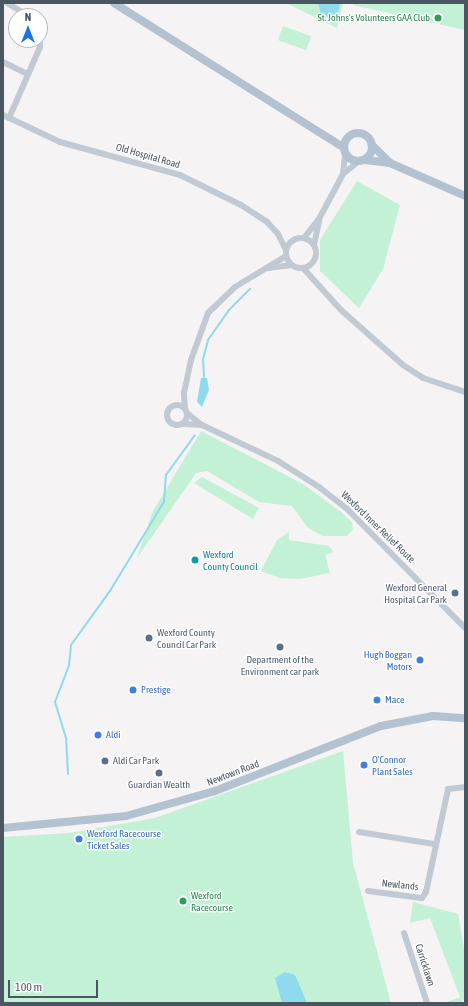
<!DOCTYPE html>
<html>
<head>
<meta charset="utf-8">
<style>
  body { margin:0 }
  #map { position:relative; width:468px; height:1006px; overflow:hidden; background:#f5f3f3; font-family:"Asap Condensed",sans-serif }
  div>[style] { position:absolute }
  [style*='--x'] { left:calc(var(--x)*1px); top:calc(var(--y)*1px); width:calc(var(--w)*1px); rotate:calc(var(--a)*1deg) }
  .green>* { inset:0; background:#c3f1d5; transform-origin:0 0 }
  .water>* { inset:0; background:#90daee }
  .stream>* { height:2px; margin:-1px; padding:0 1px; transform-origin:1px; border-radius:1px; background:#90daee }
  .minor>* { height:6px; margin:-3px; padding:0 3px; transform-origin:3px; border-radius:3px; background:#c1cad2 }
  .minor>.ring { margin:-3px; padding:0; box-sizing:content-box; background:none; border:6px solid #c1cad2; border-radius:50% }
  .major>* { height:8px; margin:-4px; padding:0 4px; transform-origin:4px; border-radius:4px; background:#b3c2d1 }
  .major>.ring { margin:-4px; padding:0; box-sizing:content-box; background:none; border:8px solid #b3c2d1; border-radius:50% }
  .dots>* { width:11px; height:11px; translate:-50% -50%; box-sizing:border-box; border:2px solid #fff; border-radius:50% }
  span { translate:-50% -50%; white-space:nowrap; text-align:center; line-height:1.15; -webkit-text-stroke:3px #fff; paint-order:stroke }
  .leisure-label { font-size:10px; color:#27864d }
  .right { translate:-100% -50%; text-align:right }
  .left { translate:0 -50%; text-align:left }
  .street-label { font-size:10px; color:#4a5661 }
  .culture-label { font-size:10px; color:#0d838f }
  .service-label { font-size:10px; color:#4e5e75 }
  .shop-label { font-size:10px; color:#366cbe }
  .frame { position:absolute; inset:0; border:4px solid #4a5661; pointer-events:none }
  .north { position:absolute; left:8px; top:8px; width:40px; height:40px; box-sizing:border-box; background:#fff; border:1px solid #b7bbc0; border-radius:50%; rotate:0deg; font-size:11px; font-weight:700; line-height:16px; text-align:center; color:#4a5661 }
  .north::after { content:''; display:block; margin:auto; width:14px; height:18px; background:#1a73e8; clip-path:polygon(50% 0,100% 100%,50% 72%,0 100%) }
  .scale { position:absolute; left:8px; top:980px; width:90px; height:18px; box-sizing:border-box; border:2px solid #4a5661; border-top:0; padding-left:5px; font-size:12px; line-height:14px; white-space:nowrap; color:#4a5661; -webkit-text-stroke:3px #fff; paint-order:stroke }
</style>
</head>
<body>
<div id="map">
  <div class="green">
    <div style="clip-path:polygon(286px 3px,343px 3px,337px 28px)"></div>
    <div style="clip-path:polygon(354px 3px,465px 3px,465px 30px,353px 5px)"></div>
    <div style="left:283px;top:26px;width:30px;height:15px;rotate:20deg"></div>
    <div style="clip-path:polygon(357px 181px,400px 205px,383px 269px,359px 308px,320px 271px,320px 240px)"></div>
    <div style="clip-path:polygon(201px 431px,303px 484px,341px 512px,352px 522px,353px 529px,347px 536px,323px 536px,308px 528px,292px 506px,259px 502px,207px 471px,196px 473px,137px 558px,152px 513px)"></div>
    <div style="clip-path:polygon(202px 477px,259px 508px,253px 519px,194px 483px)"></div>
    <div style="clip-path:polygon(289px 532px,289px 540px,329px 546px,334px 552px,325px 555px,330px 573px,300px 579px,280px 578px,261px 571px,277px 540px)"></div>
    <div style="clip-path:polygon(343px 751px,353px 863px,391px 1003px,3px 1003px,3px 837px,69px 833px,155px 818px)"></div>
    <div style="clip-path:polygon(413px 902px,458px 914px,465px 954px,465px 999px,460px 1003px,444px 1003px,460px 997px,430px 918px,410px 923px)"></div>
  </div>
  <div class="water">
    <div style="clip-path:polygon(318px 3px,340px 3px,338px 15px,330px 18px,321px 14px)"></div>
    <div style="clip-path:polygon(201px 378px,207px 378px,209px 390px,202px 407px,197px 402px)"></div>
    <div style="clip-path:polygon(285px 972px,295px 975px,307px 1003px,282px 1003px,275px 978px)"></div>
  </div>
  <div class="stream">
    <div style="--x:204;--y:377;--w:18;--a:-93"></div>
    <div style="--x:203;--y:359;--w:20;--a:-75"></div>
    <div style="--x:208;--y:340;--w:37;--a:-55"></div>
    <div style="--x:229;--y:310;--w:30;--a:-45"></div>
    <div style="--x:68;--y:774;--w:36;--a:-93"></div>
    <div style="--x:66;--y:738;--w:38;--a:-107"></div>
    <div style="--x:55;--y:702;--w:40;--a:-69"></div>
    <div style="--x:69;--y:665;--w:20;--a:-84"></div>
    <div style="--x:71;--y:645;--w:67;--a:-54.2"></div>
    <div style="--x:110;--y:591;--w:104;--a:-58.8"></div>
    <div style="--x:164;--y:502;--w:27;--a:-86"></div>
    <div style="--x:166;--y:475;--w:49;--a:-54.1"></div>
  </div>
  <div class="minor">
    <div style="--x:7;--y:3;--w:26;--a:31"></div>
    <div style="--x:3;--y:62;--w:25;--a:26"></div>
    <div style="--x:3;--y:115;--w:63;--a:25.3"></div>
    <div style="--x:60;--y:142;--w:124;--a:15.4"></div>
    <div style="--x:180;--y:175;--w:68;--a:26.2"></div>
    <div style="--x:241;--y:205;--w:31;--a:33"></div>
    <div style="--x:267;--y:222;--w:16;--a:47"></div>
    <div style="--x:278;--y:234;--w:18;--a:63"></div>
    <div style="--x:9;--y:118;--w:77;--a:-66.4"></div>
    <div style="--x:40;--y:47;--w:17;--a:-90"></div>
    <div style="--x:343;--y:174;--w:21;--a:-39"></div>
    <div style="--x:304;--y:238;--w:24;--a:-52"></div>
    <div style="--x:319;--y:219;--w:51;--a:-61.9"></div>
    <div style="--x:343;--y:174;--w:20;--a:-84"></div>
    <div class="ring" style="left:286px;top:238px;width:24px;height:24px"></div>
    <div style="--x:314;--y:245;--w:25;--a:-78"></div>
    <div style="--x:268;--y:268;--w:24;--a:-7"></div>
    <div style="--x:303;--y:268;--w:57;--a:47.9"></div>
    <div style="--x:341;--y:310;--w:83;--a:41.6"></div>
    <div style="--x:403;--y:365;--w:24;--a:33"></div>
    <div style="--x:423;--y:378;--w:44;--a:18.4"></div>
    <div class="ring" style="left:167px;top:405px;width:14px;height:14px"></div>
    <div style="--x:185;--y:409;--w:16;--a:-94"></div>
    <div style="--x:184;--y:393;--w:34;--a:-78"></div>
    <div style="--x:191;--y:360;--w:50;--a:-70.1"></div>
    <div style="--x:208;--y:313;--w:37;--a:-44"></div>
    <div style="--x:235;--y:287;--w:60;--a:-31.3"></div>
    <div style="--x:187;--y:413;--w:19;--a:39"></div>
    <div style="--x:202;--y:425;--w:84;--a:25.3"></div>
    <div style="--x:278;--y:461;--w:49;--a:32.4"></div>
    <div style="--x:319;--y:487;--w:37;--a:38"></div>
    <div style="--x:348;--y:510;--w:166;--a:45.2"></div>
    <div style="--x:183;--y:424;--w:19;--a:3"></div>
    <div style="--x:359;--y:832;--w:76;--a:9.1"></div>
    <div style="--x:368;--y:891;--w:54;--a:7.4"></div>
    <div style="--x:422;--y:898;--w:7;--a:-56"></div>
    <div style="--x:426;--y:892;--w:105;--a:-77.9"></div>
    <div style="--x:448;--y:789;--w:17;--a:-7"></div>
    <div style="--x:404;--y:933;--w:74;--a:71.8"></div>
  </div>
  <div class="major">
    <div style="--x:114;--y:3;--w:272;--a:32.2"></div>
    <div class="ring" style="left:344px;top:133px;width:20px;height:20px"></div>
    <div style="--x:372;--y:145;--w:25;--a:45"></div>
    <div style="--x:365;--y:160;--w:25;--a:7"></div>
    <div style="--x:390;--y:163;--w:82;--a:23.7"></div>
    <div style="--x:3;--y:828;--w:124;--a:-5.6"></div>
    <div style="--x:126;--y:816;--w:92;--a:-15.7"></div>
    <div style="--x:215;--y:791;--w:178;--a:-21.4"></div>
    <div style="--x:381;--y:726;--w:53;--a:-10.9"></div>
    <div style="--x:433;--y:716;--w:32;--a:4"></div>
  </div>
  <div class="dots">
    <div style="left:438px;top:18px;background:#2e9e5b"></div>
    <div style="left:195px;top:560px;background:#0f9aa8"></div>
    <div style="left:455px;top:593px;background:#5c6f8a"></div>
    <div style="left:149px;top:638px;background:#5c6f8a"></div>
    <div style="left:280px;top:647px;background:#5c6f8a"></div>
    <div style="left:420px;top:660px;background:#3f7fe0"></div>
    <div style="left:133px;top:690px;background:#3f7fe0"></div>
    <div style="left:377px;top:700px;background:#3f7fe0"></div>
    <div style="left:98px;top:735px;background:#3f7fe0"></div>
    <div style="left:105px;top:761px;background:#5c6f8a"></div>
    <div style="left:364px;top:765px;background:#3f7fe0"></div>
    <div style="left:159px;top:773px;background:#5c6f8a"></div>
    <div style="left:79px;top:839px;background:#3f7fe0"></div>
    <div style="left:183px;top:901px;background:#2e9e5b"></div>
  </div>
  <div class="leisure-label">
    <span class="right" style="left:430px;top:18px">St. Johns's Volunteers GAA Club</span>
    <span class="left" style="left:191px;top:901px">Wexford<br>Racecourse</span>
  </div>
  <div class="street-label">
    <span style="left:148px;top:156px;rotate:16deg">Old Hospital Road</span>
    <span style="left:378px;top:527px;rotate:44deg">Wexford Inner Relief Route</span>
    <span style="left:233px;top:773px;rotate:-21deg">Newtown Road</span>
    <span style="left:400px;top:885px;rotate:6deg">Newlands</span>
    <span style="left:425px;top:965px;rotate:72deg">Carricklawn</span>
  </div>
  <div class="culture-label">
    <span class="left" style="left:203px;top:560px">Wexford<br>County Council</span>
  </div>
  <div class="service-label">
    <span class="right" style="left:447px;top:593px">Wexford General<br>Hospital Car Park</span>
    <span class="left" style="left:157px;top:638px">Wexford County<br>Council Car Park</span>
    <span style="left:280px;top:665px">Department of the<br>Environment car park</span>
    <span class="left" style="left:113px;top:761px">Aldi Car Park</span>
    <span style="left:159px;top:785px">Guardian Wealth</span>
  </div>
  <div class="shop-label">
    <span class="right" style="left:412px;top:660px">Hugh Boggan<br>Motors</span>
    <span class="left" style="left:141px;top:690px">Prestige</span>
    <span class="left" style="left:385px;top:700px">Mace</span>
    <span class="left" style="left:106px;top:735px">Aldi</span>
    <span class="left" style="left:372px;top:765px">O'Connor<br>Plant Sales</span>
    <span class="left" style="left:87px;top:839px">Wexford Racecourse<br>Ticket Sales</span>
  </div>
  <div class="frame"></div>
  <div class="north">N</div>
  <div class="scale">100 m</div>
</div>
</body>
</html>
